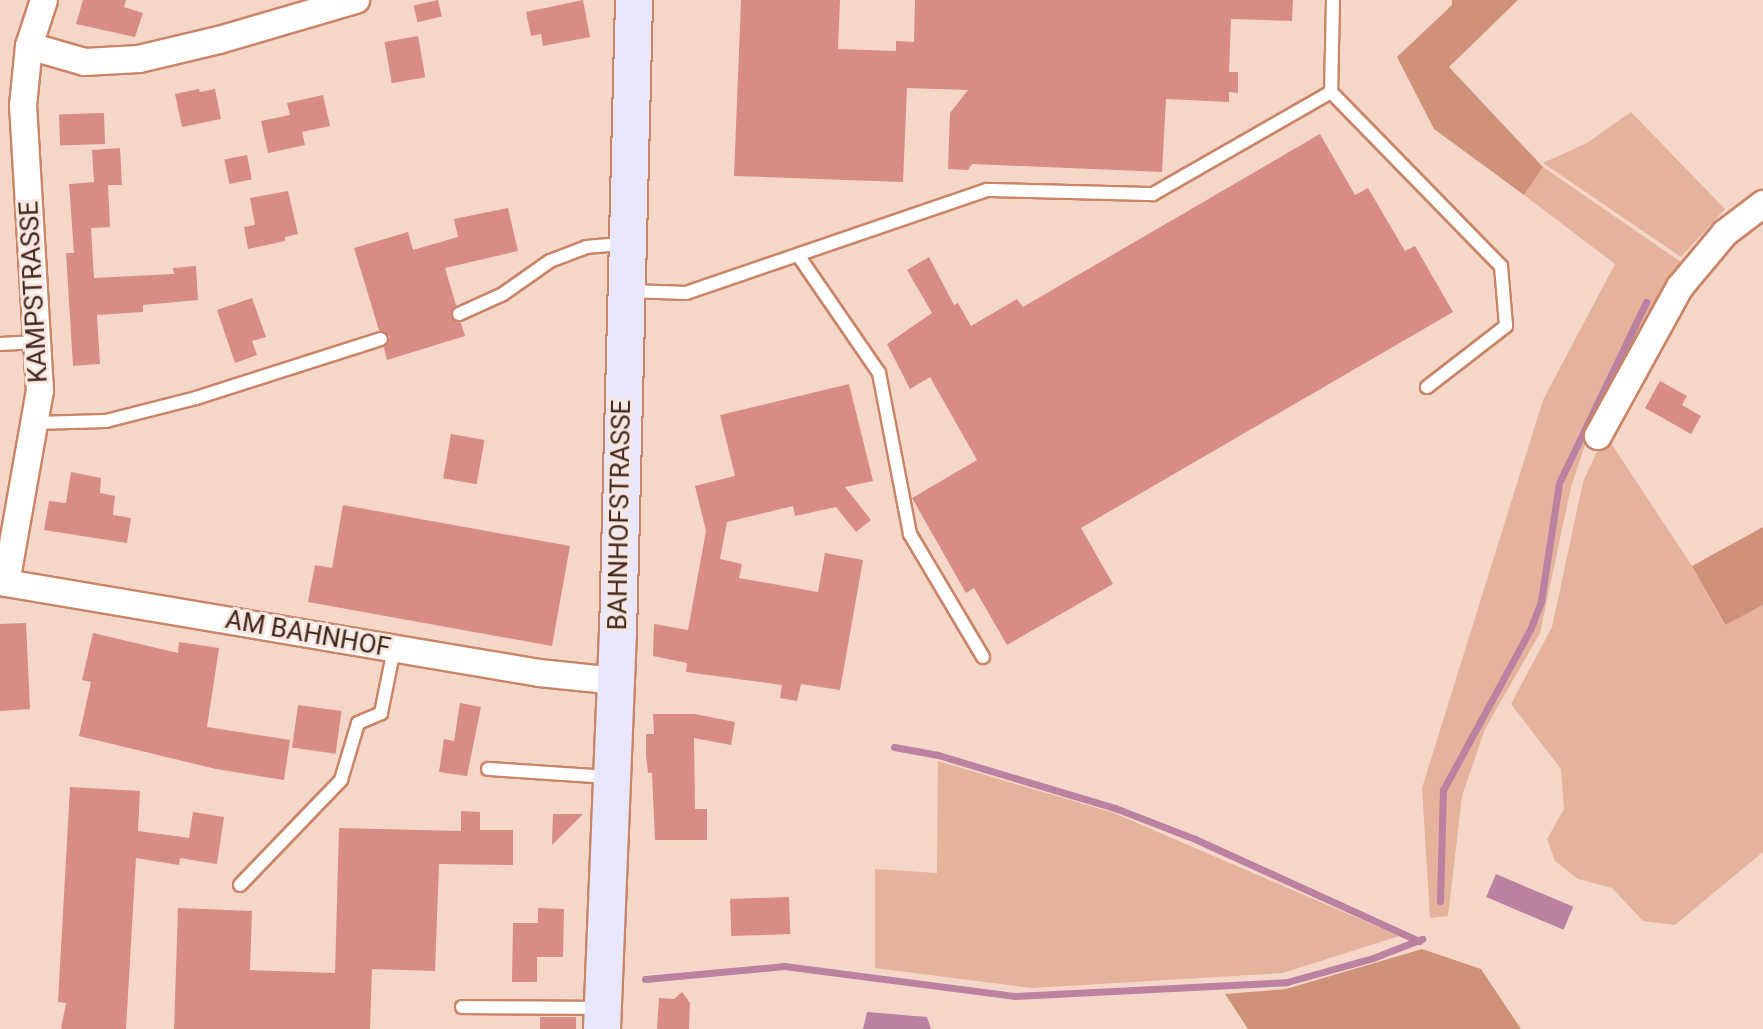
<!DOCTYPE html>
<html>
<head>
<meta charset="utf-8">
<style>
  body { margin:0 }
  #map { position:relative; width:1763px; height:1029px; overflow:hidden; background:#f5d7ca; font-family:Roboto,sans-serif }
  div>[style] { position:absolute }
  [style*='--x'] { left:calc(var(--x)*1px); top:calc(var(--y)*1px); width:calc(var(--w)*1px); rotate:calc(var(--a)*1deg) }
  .green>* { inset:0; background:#e5b29c }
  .forest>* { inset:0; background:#cf9278 }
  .water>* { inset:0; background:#ba81a1; transform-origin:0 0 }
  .stream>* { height:7px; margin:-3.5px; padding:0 3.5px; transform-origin:3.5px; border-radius:3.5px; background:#ba81a1 }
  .building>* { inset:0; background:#d98b85; transform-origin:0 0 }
  .roads { filter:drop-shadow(2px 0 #ca8466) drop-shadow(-2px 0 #ca8466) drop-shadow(0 2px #ca8466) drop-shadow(0 -2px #ca8466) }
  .lane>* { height:12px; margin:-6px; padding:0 6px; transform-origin:6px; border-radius:6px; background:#fff }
  .street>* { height:26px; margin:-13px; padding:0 13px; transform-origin:13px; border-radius:13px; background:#fff }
  .secondary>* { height:36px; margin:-18px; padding:0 18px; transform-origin:18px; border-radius:18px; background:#e8e7fd }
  span { translate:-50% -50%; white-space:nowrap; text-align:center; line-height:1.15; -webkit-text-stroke:6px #f7e7e1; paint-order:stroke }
  .street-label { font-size:26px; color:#44271b }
</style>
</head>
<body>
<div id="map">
  <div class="green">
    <div style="clip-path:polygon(1631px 112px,1725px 209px,1681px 257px,1543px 163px,1587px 143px)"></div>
    <div style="clip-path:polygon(1543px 167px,1681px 262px,1590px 430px,1571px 487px,1540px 633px,1485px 729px,1462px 796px,1448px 916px,1430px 918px,1422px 788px,1543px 400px,1615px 264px,1524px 195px)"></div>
    <div style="clip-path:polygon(1605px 434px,1692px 566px,1724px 625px,1763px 605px,1763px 852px,1675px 925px,1643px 921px,1612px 888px,1578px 879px,1555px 861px,1547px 839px,1564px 809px,1561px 769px,1511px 704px,1552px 627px,1583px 482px)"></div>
    <div style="clip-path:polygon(938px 761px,1114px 813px,1399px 936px,1283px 973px,1032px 988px,875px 968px,875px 869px,937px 873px)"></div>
  </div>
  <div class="forest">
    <div style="clip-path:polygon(1452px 0,1518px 0,1449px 67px,1543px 167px,1524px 195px,1434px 129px,1397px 57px,1452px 5px)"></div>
    <div style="clip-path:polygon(1763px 527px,1763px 605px,1725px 625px,1692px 566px)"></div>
    <div style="clip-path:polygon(1422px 949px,1481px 969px,1521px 1029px,1248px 1029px,1225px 994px,1286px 989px)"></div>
  </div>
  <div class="water">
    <div style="left:1496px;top:874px;width:84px;height:25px;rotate:23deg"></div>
    <div style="clip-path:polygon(867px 1012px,927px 1017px,931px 1029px,863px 1029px)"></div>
  </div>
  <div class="stream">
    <div style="--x:894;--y:747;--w:45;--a:10.3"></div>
    <div style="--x:938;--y:755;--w:185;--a:16.7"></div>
    <div style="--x:1115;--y:808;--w:86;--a:21.2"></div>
    <div style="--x:1195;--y:839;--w:246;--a:24.5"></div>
    <div style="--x:1440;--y:901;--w:111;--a:-88.5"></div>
    <div style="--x:1443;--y:790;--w:182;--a:-61.5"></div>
    <div style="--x:1530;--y:630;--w:31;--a:-69"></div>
    <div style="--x:1541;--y:601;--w:119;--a:-81.3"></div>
    <div style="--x:1559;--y:483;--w:201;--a:-64.3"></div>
    <div style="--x:645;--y:979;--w:140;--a:-5.3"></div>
    <div style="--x:784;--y:966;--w:232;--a:7.4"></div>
    <div style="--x:1014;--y:996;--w:273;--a:-2.9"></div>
    <div style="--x:1287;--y:982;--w:89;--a:-15.6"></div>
    <div style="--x:1373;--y:958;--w:53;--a:-21.2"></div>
  </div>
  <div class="building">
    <div style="clip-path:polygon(83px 0,126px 0,124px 7px,143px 13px,135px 37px,76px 24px)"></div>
    <div style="left:438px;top:0;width:17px;height:25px;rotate:77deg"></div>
    <div style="clip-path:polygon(583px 0,590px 37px,543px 46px,541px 34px,531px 36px,526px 12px)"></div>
    <div style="clip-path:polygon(741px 0,840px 0,838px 49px,896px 51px,896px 41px,914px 42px,915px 0,1293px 0,1292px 21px,1231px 19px,1229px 72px,1238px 72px,1238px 93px,1229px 92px,1229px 102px,1166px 99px,1162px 172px,972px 164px,968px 170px,948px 169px,950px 113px,968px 90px,907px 88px,903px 182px,734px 176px)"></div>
    <div style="left:418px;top:36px;width:42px;height:34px;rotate:80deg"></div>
    <div style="clip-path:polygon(199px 89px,200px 92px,215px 89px,221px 119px,182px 127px,175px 94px)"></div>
    <div style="clip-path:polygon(323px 95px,330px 126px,302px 132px,305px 145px,268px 153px,261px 121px,290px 115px,287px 103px)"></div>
    <div style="left:104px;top:113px;width:31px;height:45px;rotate:88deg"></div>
    <div style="clip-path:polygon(1320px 134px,1355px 195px,1368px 188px,1405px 251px,1415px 246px,1453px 312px,1081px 528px,1113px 584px,1007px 645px,974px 588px,966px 593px,912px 498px,977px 460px,930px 377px,910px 389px,887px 344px,932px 313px,907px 270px,929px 257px,954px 305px,958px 303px,971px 326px,1017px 299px,1023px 307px)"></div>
    <div style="clip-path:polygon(120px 148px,122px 185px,108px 185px,110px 227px,91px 228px,94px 278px,174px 274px,173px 268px,196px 266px,198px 300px,143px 305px,143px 312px,97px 315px,100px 364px,73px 366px,66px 253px,74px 253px,69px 184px,94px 182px,92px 150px)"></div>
    <div style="left:247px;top:155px;width:25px;height:23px;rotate:79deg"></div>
    <div style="clip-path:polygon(288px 191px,298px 234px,285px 237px,285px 241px,248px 249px,244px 227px,255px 225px,250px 198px)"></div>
    <div style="clip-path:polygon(508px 208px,518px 251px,445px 268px,456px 305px,451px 317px,461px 323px,465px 336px,387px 360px,384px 348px,390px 337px,379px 330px,354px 248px,408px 232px,413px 250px,458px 237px,454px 219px)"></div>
    <div style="clip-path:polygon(252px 298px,266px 337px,252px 341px,257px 355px,235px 363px,217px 310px)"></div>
    <div style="clip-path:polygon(1660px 381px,1687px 396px,1682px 405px,1701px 416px,1691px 434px,1645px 408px)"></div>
    <div style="clip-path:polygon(849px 384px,873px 481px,845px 487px,871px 520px,856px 532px,836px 507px,795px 516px,793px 506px,727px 522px,720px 559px,742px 564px,739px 578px,818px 592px,825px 553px,863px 560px,840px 690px,801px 684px,797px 701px,780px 698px,782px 685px,686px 672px,687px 663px,653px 656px,654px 624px,688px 630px,706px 531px,695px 486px,735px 476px,720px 415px)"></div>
    <div style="left:451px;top:434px;width:34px;height:45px;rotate:10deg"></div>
    <div style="clip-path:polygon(71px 472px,101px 478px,100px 493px,115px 496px,113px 515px,131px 518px,127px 543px,44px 530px,49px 501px,66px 503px)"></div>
    <div style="clip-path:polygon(343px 505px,570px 546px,552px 646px,308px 602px,315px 565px,332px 568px)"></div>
    <div style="clip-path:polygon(26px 623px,30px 709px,0 711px,0 624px)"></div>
    <div style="clip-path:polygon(93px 633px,178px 653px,179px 642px,219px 648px,207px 727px,290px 740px,284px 780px,216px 769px,79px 736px,91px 682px,82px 680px)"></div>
    <div style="clip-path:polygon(460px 703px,481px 707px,467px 776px,439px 772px,444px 739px,454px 741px)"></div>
    <div style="left:298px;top:705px;width:44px;height:43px;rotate:8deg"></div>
    <div style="clip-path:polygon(653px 714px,695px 714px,735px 722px,731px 745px,694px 738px,695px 809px,707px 809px,707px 840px,655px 840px,652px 773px,648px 773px,646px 755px,646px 734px,654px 734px)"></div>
    <div style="clip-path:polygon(70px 787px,140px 791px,138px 831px,189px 838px,193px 812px,224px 817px,217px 864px,180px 858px,179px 865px,136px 858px,126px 1029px,61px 1029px,66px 1003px,58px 1002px)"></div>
    <div style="clip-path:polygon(461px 811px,480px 812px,480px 830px,513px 830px,513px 865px,439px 864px,435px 971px,372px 969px,370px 1029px,174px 1029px,178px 908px,252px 911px,250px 970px,335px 973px,339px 828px,461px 831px)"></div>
    <div style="clip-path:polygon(553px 814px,583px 814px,552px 845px)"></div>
    <div style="left:789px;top:897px;width:37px;height:59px;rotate:88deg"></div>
    <div style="clip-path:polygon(538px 908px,564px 909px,563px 957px,537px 957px,537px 982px,512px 982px,513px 923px,538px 923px)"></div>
    <div style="clip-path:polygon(682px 992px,690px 1003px,689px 1029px,657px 1029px,659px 998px,674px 999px)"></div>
    <div style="left:540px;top:1017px;width:36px;height:12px"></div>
  </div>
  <div class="roads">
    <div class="lane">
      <div style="--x:1333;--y:0;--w:92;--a:91.2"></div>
      <div style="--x:1331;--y:92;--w:243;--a:45.7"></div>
      <div style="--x:1501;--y:266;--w:60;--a:85.2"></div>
      <div style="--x:1506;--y:326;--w:100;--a:142.3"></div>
      <div style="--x:798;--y:255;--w:143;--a:55.5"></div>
      <div style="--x:879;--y:373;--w:164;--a:79.1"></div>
      <div style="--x:910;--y:534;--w:143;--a:59.3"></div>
      <div style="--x:630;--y:291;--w:56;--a:2"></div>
      <div style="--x:686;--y:293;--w:318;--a:-18.9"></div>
      <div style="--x:987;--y:190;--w:166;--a:1.4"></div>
      <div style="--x:1153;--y:194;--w:205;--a:-29.8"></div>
      <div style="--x:459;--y:314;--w:48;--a:-24.4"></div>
      <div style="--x:503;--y:294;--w:57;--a:-35.1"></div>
      <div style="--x:550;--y:261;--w:39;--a:-21"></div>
      <div style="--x:586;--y:247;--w:37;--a:-5"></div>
      <div style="--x:0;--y:344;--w:37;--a:-3"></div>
      <div style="--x:35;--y:423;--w:71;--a:-1.6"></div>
      <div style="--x:106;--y:421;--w:93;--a:-14.3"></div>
      <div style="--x:196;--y:398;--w:194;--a:-17.7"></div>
      <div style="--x:488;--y:769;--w:122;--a:3.8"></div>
      <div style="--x:240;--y:885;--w:146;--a:-46.1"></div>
      <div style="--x:341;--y:780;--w:59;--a:-73.4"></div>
      <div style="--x:358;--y:723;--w:25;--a:-23"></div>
      <div style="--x:381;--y:713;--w:65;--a:-78.5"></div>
      <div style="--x:462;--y:1007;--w:138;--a:0.4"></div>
    </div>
    <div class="street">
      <div style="--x:29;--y:46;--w:58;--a:15.9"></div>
      <div style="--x:85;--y:62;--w:54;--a:-3.2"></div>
      <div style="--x:139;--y:59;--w:82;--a:-13.4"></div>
      <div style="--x:219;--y:40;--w:143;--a:-16.3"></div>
      <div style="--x:1598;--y:436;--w:170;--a:-61.2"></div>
      <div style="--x:1680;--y:287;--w:70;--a:-50.2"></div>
      <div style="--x:1725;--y:233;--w:48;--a:-37.3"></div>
      <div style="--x:0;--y:582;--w:547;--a:9.58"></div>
      <div style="--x:539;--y:673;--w:77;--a:5.9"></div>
      <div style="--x:6;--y:583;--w:195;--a:-80"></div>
      <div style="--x:40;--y:391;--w:286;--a:-93.4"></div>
      <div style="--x:23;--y:106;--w:60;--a:-84.3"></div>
      <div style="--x:29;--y:46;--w:48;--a:-71.9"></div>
    </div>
    <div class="secondary">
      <div style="--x:602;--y:1029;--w:396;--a:-87.7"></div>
      <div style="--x:618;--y:633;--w:633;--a:-88.55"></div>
    </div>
  </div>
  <div class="street-label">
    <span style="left:34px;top:292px;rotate:-93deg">KAMPSTRASSE</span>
    <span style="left:620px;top:515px;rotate:-89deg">BAHNHOFSTRASSE</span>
    <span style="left:308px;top:634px;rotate:10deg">AM BAHNHOF</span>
  </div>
</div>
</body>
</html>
